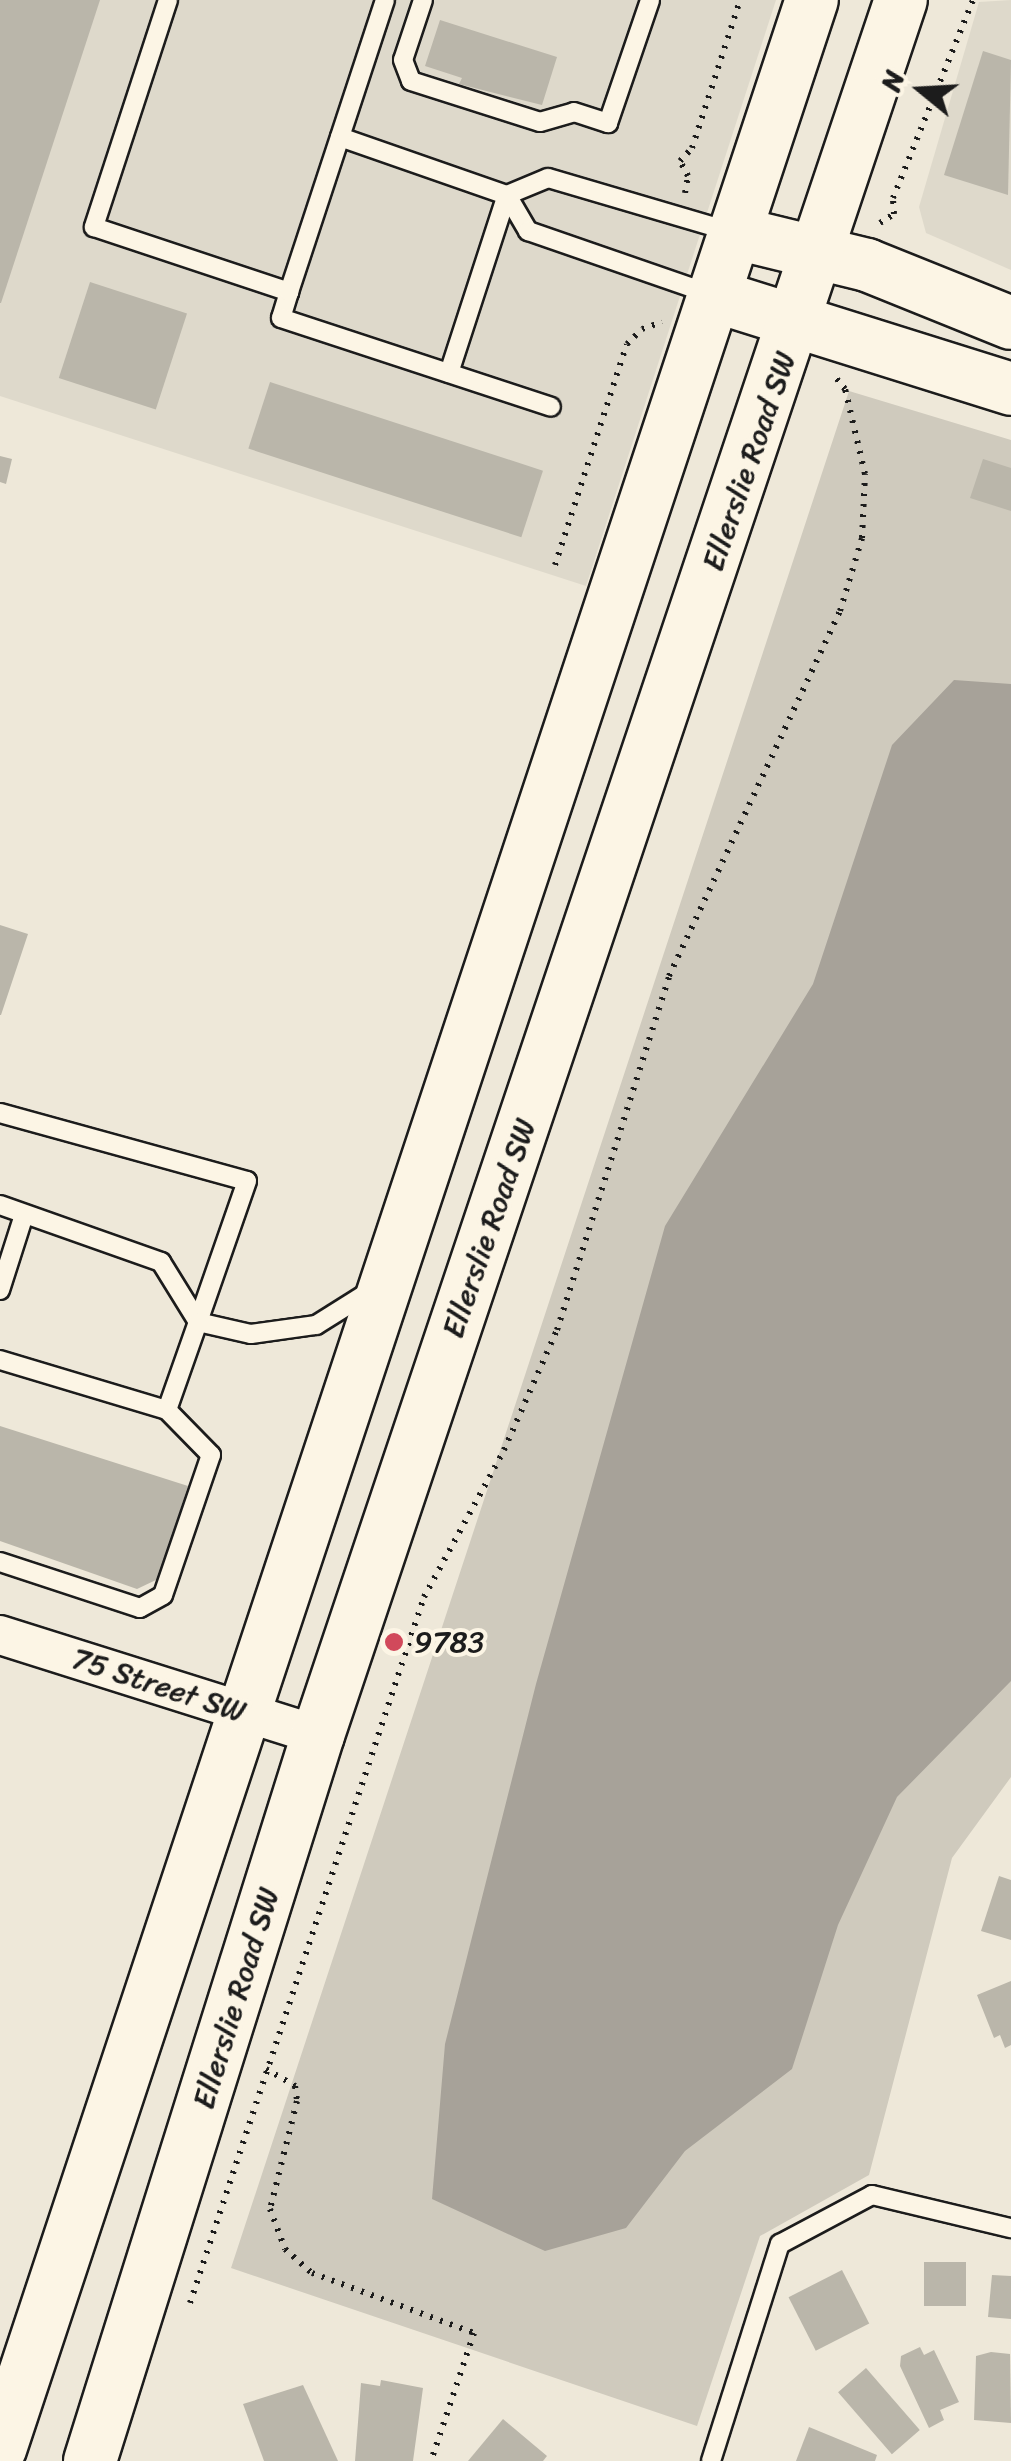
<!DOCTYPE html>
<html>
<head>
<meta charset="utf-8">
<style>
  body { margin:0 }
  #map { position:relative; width:1011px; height:2461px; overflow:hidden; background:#eee8d9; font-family:Sriracha,sans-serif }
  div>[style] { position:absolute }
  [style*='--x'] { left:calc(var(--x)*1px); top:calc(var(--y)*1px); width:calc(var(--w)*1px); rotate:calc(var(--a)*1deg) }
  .built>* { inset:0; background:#ded9cb }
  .green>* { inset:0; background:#cfcabd }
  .water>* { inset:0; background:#a7a299 }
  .building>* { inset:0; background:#bab6aa; transform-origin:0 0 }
  .path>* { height:6px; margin-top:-3px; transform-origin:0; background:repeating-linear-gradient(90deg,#1c1c1c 0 2.5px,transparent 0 10.5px) }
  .roads { filter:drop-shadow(2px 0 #1c1c1c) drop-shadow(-2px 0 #1c1c1c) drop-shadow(0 2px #1c1c1c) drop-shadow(0 -2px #1c1c1c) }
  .lane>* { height:18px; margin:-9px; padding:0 9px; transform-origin:9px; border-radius:9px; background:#fcf5e5 }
  .street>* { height:38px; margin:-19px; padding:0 19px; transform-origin:19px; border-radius:19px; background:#fcf5e5 }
  .secondary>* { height:52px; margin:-26px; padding:0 26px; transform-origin:26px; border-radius:26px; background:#fcf5e5 }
  .dots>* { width:28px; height:28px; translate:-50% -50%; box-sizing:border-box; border:5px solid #fcf5e5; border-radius:50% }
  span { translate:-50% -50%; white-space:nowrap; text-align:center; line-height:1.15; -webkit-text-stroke:8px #fcf5e5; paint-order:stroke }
  .street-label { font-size:30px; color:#1c1c1c }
  .poi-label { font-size:30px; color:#1c1c1c }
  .left { translate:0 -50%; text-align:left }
  .north { position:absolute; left:871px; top:40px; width:100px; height:100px; -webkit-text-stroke:8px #fcf5e5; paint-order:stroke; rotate:288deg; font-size:28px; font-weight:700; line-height:40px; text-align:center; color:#1c1c1c }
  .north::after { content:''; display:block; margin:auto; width:35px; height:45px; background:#1c1c1c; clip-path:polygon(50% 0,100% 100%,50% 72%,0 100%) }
</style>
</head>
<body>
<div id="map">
  <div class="built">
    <div style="clip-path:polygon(0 0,776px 0,586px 586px,0 396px)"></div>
    <div style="clip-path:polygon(1011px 0,1011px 270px,926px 233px,919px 207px,979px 2px)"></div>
  </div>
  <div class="green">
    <div style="clip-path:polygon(849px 391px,1011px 440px,1011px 1777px,952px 1858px,869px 2175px,760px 2236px,697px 2426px,231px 2268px)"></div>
  </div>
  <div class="water">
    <div style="clip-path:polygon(954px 680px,1011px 684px,1011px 1681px,897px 1797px,838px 1925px,792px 2069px,685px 2151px,626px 2228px,545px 2251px,432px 2199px,445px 2044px,536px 1684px,665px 1226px,813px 984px,892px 745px)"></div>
  </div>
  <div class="building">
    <div style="clip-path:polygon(0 0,100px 0,1px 303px,0 303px)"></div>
    <div style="clip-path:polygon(440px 20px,557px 57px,542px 105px,459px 84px,462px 78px,425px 66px)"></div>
    <div style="clip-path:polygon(983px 51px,1011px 60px,1008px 195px,944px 175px)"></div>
    <div style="left:90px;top:282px;width:102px;height:101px;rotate:18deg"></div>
    <div style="left:270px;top:382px;width:287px;height:70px;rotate:18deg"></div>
    <div style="clip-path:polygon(0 456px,12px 459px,6px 484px,0 482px)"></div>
    <div style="clip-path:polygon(983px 459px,1011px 468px,1011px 511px,970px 498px)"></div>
    <div style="clip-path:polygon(0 925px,28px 934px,1px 1015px,0 1015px)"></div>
    <div style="clip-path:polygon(0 1426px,188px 1486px,158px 1579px,137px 1589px,0 1541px)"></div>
    <div style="clip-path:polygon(999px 1876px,1011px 1880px,1011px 1940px,981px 1931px)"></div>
    <div style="clip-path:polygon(1011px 1981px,1011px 2045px,1005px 2048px,1000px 2035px,994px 2038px,977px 1995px)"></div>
    <div style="left:924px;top:2262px;width:42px;height:44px"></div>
    <div style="left:842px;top:2270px;width:60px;height:60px;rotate:63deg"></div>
    <div style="clip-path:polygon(992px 2275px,1011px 2276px,1011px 2319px,988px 2317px)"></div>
    <div style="clip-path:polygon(920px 2347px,924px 2355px,934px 2350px,959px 2402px,940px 2410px,944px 2420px,929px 2428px,900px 2366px,901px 2356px)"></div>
    <div style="clip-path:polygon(991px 2352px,1010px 2354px,1011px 2423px,974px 2420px,976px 2356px)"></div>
    <div style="left:866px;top:2368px;width:82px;height:37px;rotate:49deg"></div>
    <div style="clip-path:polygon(381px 2380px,423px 2388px,413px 2461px,355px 2461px,361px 2383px,380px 2386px)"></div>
    <div style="clip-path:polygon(303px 2385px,338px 2461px,264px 2461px,243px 2404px)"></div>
    <div style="clip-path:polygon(503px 2419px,547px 2456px,543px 2461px,468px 2461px)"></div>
    <div style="clip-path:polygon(809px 2427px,877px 2455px,875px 2461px,796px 2461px)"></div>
  </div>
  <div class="path">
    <div style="--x:685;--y:193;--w:17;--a:-80"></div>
    <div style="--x:688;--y:176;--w:17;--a:-118"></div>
    <div style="--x:680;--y:161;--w:18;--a:-47"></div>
    <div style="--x:692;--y:148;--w:156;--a:-72"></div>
    <div style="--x:880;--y:223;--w:17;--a:-33"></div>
    <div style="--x:894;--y:214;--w:16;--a:-94"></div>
    <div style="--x:893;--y:198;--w:214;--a:-68"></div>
    <div style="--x:555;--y:565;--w:232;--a:-72"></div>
    <div style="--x:627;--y:344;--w:21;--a:-45"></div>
    <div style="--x:642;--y:329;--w:21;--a:-19"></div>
    <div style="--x:266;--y:2069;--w:34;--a:30"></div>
    <div style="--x:295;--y:2086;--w:15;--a:82"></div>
    <div style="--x:297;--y:2101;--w:111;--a:104"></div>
    <div style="--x:270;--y:2209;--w:43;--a:69.4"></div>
    <div style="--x:285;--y:2249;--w:36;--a:42"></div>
    <div style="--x:312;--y:2273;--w:173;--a:20.3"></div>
    <div style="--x:474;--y:2333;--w:135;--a:108.6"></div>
    <div style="--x:190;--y:2303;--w:744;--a:-71.66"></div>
    <div style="--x:424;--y:1597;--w:167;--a:-61.4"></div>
    <div style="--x:504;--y:1450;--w:131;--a:-66.2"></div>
    <div style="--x:557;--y:1330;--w:371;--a:-72.4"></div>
    <div style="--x:669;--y:976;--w:403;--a:-64.9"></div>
    <div style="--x:840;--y:611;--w:76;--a:-73.2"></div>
    <div style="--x:862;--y:538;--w:64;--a:-87.3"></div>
    <div style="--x:865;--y:474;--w:87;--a:-103.2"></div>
    <div style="--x:845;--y:389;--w:14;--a:-129"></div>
  </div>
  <div class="roads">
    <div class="lane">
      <div style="--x:168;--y:0;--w:239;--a:108.1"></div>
      <div style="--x:94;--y:227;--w:206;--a:18.4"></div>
      <div style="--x:289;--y:292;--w:27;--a:107"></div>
      <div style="--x:281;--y:318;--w:284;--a:18.2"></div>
      <div style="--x:423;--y:0;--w:63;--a:108.4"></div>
      <div style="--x:403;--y:60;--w:22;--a:69"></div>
      <div style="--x:411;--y:81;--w:135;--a:17.6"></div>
      <div style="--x:540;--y:122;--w:35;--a:-16"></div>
      <div style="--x:574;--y:112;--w:36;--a:18"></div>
      <div style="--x:608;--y:123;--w:130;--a:-71.1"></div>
      <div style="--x:340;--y:137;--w:177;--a:19.2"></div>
      <div style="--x:507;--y:195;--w:42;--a:59.7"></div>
      <div style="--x:528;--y:231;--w:193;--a:19.1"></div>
      <div style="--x:289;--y:292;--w:307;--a:-71.8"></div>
      <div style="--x:449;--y:373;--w:187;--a:-72"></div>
      <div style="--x:507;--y:195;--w:44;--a:-22.5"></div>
      <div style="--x:548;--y:178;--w:191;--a:16.4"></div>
      <div style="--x:0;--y:1113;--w:256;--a:15.4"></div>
      <div style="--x:247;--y:1181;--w:149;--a:109.2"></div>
      <div style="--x:0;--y:1205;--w:171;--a:19.5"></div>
      <div style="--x:161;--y:1262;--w:70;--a:58.3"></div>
      <div style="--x:0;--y:1290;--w:79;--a:-72.3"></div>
      <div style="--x:0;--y:1360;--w:174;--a:16.7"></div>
      <div style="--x:167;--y:1410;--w:93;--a:-70.6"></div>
      <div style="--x:198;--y:1322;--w:54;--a:12.8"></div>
      <div style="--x:251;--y:1334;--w:66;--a:-7.9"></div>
      <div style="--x:316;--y:1325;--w:66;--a:-32"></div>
      <div style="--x:0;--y:1562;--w:147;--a:18.2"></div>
      <div style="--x:140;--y:1608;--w:26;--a:-29"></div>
      <div style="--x:163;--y:1595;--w:148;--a:-71.1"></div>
      <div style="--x:211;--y:1455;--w:63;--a:-134.4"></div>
      <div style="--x:711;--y:2461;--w:228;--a:-72.4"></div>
      <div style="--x:780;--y:2244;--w:104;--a:-28"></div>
      <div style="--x:872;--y:2195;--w:143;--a:13.4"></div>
    </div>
    <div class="street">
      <div style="--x:0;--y:1635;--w:333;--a:17.5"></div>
    </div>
    <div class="secondary">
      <div style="--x:736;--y:233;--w:135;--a:13.7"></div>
      <div style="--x:867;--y:265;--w:155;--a:21.9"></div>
      <div style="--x:715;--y:296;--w:310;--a:17.4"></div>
      <div style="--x:0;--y:2449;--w:2580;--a:-71.66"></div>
      <div style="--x:90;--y:2461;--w:761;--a:-72.57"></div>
      <div style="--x:318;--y:1735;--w:1830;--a:-71.43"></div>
    </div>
  </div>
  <div class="dots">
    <div style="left:394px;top:1642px;background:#d1495b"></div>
  </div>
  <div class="street-label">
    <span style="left:749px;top:461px;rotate:-71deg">Ellerslie Road SW</span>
    <span style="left:489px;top:1228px;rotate:-71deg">Ellerslie Road SW</span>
    <span style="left:159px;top:1685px;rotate:18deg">75 Street SW</span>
    <span style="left:236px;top:1998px;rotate:-73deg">Ellerslie Road SW</span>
  </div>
  <div class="poi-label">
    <span class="left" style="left:414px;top:1642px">9783</span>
  </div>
  <div class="north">N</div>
</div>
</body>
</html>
